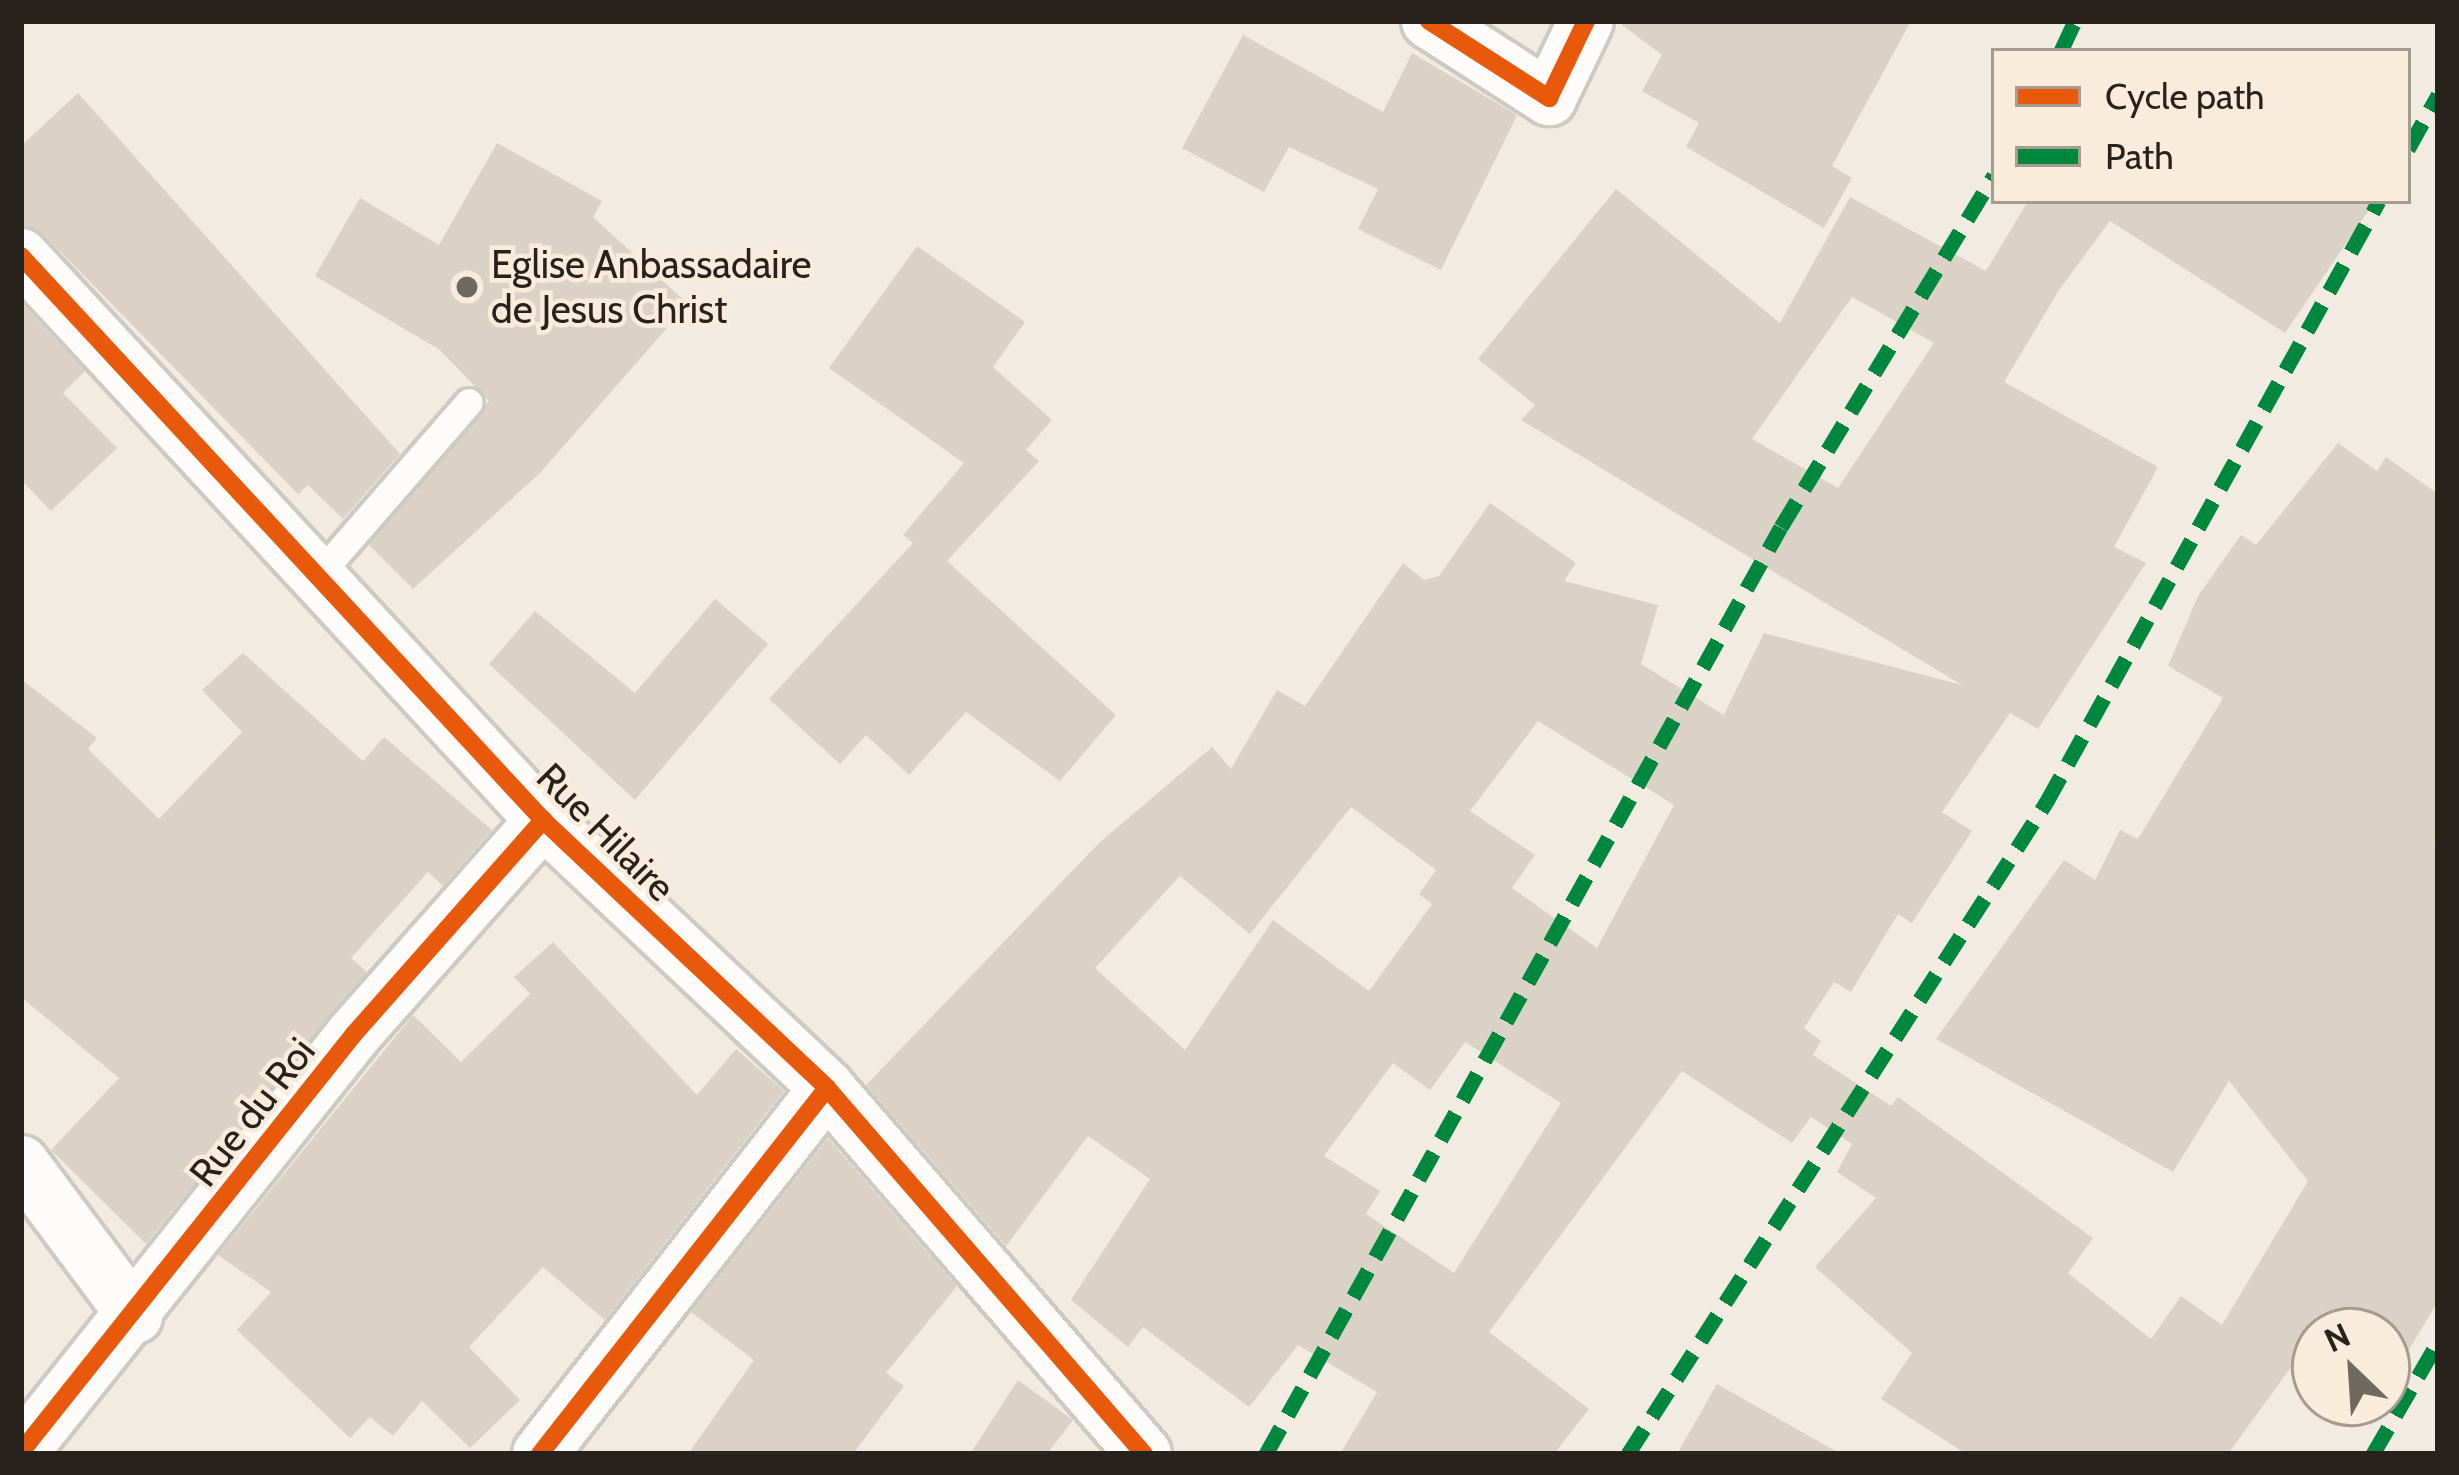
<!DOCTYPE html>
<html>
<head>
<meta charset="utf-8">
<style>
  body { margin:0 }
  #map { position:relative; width:2459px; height:1475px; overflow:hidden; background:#f2ebe2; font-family:Cabin,sans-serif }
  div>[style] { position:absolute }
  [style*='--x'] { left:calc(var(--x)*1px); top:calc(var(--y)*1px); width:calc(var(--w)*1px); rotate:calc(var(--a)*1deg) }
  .building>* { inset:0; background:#dbd2c6 }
  .path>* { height:8px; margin-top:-4px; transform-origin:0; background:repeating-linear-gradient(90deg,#dbd9d6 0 12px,transparent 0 18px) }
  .roads { filter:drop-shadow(3px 0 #cfc9c2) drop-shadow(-3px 0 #cfc9c2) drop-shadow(0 3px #cfc9c2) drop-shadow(0 -3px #cfc9c2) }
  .lane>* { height:27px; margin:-13.5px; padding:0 13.5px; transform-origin:13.5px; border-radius:13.5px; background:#fdfcfb }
  .street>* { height:54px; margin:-27px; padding:0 27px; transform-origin:27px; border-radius:27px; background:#fdfcfb }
  .quiet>* { height:15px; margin-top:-7.5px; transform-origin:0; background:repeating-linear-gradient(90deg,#00873e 0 30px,transparent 0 45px) }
  .cycleway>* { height:18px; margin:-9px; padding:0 9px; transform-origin:9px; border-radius:9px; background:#e8590c }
  .dots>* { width:33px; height:33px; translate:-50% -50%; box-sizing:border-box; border:6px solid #f9ecdb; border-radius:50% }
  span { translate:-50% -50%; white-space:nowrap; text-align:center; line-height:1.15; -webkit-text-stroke:9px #f9ecdb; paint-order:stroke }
  .poi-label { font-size:39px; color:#27231c }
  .left { translate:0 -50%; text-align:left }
  .street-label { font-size:39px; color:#27231c }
  .frame { position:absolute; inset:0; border:24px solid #27231c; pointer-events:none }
  .legend { position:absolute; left:1991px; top:48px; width:420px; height:156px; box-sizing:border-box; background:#f9ecdb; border:3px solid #a59c8f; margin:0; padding:15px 21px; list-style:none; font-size:36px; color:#27231c }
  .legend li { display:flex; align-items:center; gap:24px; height:60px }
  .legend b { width:60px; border:3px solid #a59c8f }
  .north { position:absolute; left:2291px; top:1307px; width:120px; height:120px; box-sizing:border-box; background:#f9ecdb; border:3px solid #a59c8f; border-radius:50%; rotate:335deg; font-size:33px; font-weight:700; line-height:48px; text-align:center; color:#27231c }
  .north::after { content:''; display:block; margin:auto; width:42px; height:54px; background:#6e6961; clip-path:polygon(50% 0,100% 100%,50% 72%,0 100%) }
</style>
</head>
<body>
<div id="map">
  <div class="building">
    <div style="clip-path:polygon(1617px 21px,1911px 21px,1832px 166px,1852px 178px,1824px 228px,1686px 147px,1699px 123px,1642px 91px,1662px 55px)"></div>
    <div style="clip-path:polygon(1243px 35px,1383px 112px,1412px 53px,1517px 115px,1441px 270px,1358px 229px,1378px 189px,1289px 147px,1264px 192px,1182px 148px)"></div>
    <div style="clip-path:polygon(78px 93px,400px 454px,343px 519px,308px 485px,298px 494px,44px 235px,21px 225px,21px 146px)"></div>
    <div style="clip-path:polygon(497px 143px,602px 201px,593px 217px,688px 304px,540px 473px,413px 589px,369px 545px,489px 401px,440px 350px,315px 276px,360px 198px,439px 245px)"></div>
    <div style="clip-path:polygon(evenodd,1616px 189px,1780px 323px,1850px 197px,1986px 271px,2028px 201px,2375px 201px,2285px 333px,2110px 221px,2059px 290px,2004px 382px,2158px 467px,2114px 547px,2146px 563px,2038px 729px,2010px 713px,1942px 812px,1972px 831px,1912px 923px,1898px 914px,1851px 992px,1834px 982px,1804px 1028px,1821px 1041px,1813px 1055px,1891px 1106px,1898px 1097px,2093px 1238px,2068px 1273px,2151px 1339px,2181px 1296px,2222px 1325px,2308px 1181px,2229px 1081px,2173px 1172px,1936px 1039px,2064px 860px,2095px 880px,2120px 830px,2138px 839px,2223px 698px,2168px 666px,2198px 596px,2241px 535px,2256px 545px,2338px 443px,2377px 471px,2386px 457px,2438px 494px,2438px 1301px,2387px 1387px,2387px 1331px,2315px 1331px,2315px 1375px,2294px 1363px,2228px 1454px,1966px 1454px,1881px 1399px,1912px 1353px,1815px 1267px,1876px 1198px,1837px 1172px,1852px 1144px,1811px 1117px,1792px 1143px,1682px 1071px,1489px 1332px,1589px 1409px,1554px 1454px,1340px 1454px,1377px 1392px,1298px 1345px,1249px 1407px,1143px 1327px,1128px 1347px,1071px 1300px,1150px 1179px,1088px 1136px,1006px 1246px,866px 1085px,1099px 843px,1212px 747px,1231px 769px,1277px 690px,1305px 706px,1403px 563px,1424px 580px,1439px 576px,1490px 503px,1576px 563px,1564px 581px,1658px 605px,1641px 664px,1724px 715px,1764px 633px,1962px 685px,1521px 420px,1535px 405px,1478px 359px,1616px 189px,1852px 297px,1934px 343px,1838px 488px,1752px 439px,1852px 297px,1616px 189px,1538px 721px,1674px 805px,1597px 948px,1512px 888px,1535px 855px,1470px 811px,1538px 721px,1616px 189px,1351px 807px,1436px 870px,1419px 894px,1432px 904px,1369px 991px,1273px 920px,1185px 1050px,1095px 968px,1180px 876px,1250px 934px,1351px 807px,1616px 189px,1465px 1042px,1561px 1103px,1454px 1273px,1366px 1214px,1380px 1191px,1324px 1156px,1393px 1063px,1430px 1090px,1465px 1042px)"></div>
    <div style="clip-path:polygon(917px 246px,1025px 322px,993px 367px,1052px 420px,1026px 450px,1039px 461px,947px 561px,1116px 715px,1060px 781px,966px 712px,909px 775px,866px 735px,840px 764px,769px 699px,913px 543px,903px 535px,964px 463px,829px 368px)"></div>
    <div style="clip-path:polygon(21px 302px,85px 371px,63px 393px,117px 448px,51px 511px,21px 480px)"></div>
    <div style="clip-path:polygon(715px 599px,768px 644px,635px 800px,489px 664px,535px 611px,635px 693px)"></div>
    <div style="clip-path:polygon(243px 653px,363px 761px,384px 737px,492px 830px,443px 886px,428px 872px,351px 958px,367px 972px,146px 1244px,51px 1150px,119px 1078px,21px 997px,21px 679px,97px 738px,88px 749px,159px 819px,242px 732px,202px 690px)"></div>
    <div style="clip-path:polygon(553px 942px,697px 1095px,736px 1049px,784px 1091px,605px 1320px,543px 1267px,469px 1347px,520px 1400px,470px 1448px,422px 1401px,393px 1436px,370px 1417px,350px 1438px,237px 1330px,271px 1292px,218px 1255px,413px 1015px,461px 1062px,530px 994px,514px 977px)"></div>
    <div style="clip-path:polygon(828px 1138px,957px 1286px,886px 1373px,904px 1386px,853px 1454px,688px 1454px,754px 1360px,691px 1312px)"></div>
    <div style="clip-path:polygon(1018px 1380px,1073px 1420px,1047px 1454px,970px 1454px)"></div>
    <div style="clip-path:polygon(1717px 1384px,1841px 1454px,1677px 1454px)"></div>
  </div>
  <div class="path">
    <div style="--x:2435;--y:848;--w:4;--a:-45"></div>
  </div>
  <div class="roads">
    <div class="lane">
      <div style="--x:321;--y:572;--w:225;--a:-49"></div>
    </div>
    <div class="street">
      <div style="--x:1429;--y:21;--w:143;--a:32.7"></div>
      <div style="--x:1549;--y:98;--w:85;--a:-64.3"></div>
      <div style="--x:21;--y:256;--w:768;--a:47.21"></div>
      <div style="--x:543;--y:820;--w:390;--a:43.3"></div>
      <div style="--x:827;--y:1088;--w:484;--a:49.1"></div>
      <div style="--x:21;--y:1163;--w:191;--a:53.3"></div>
      <div style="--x:21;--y:1452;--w:534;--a:-51.46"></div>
      <div style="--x:354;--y:1034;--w:286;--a:-48.5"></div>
      <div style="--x:540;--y:1454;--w:465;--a:-51.9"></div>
    </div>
  </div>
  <div class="quiet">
    <div style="--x:2061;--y:51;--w:33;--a:-65"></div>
    <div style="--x:2408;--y:149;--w:62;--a:-60.9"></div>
    <div style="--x:1266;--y:1454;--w:1060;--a:-60.95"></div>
    <div style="--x:1781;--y:527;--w:411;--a:-58.8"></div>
    <div style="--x:1628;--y:1454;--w:774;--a:-57.3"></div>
    <div style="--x:2046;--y:803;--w:688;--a:-61.05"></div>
    <div style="--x:2373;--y:1454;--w:129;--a:-59.9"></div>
  </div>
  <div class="cycleway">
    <div style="--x:1429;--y:21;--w:143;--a:32.7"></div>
    <div style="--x:1549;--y:98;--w:85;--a:-64.3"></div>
    <div style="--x:21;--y:256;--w:768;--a:47.21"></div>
    <div style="--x:543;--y:820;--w:390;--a:43.3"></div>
    <div style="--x:827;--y:1088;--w:484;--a:49.1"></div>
    <div style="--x:21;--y:1452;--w:534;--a:-51.46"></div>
    <div style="--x:354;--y:1034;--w:286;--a:-48.5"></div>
    <div style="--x:540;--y:1454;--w:465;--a:-51.9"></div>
  </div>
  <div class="dots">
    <div style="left:467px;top:287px;background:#6e6961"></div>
  </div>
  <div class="poi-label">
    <span class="left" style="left:491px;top:287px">Eglise Anbassadaire<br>de Jesus Christ</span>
  </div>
  <div class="street-label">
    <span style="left:606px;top:832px;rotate:45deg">Rue Hilaire</span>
    <span style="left:252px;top:1112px;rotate:-52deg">Rue du Roi</span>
  </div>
  <div class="frame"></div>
  <ul class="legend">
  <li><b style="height:15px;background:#e8590c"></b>Cycle path</li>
  <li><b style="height:15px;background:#00873e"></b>Path</li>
  </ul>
  <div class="north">N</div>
</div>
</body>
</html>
